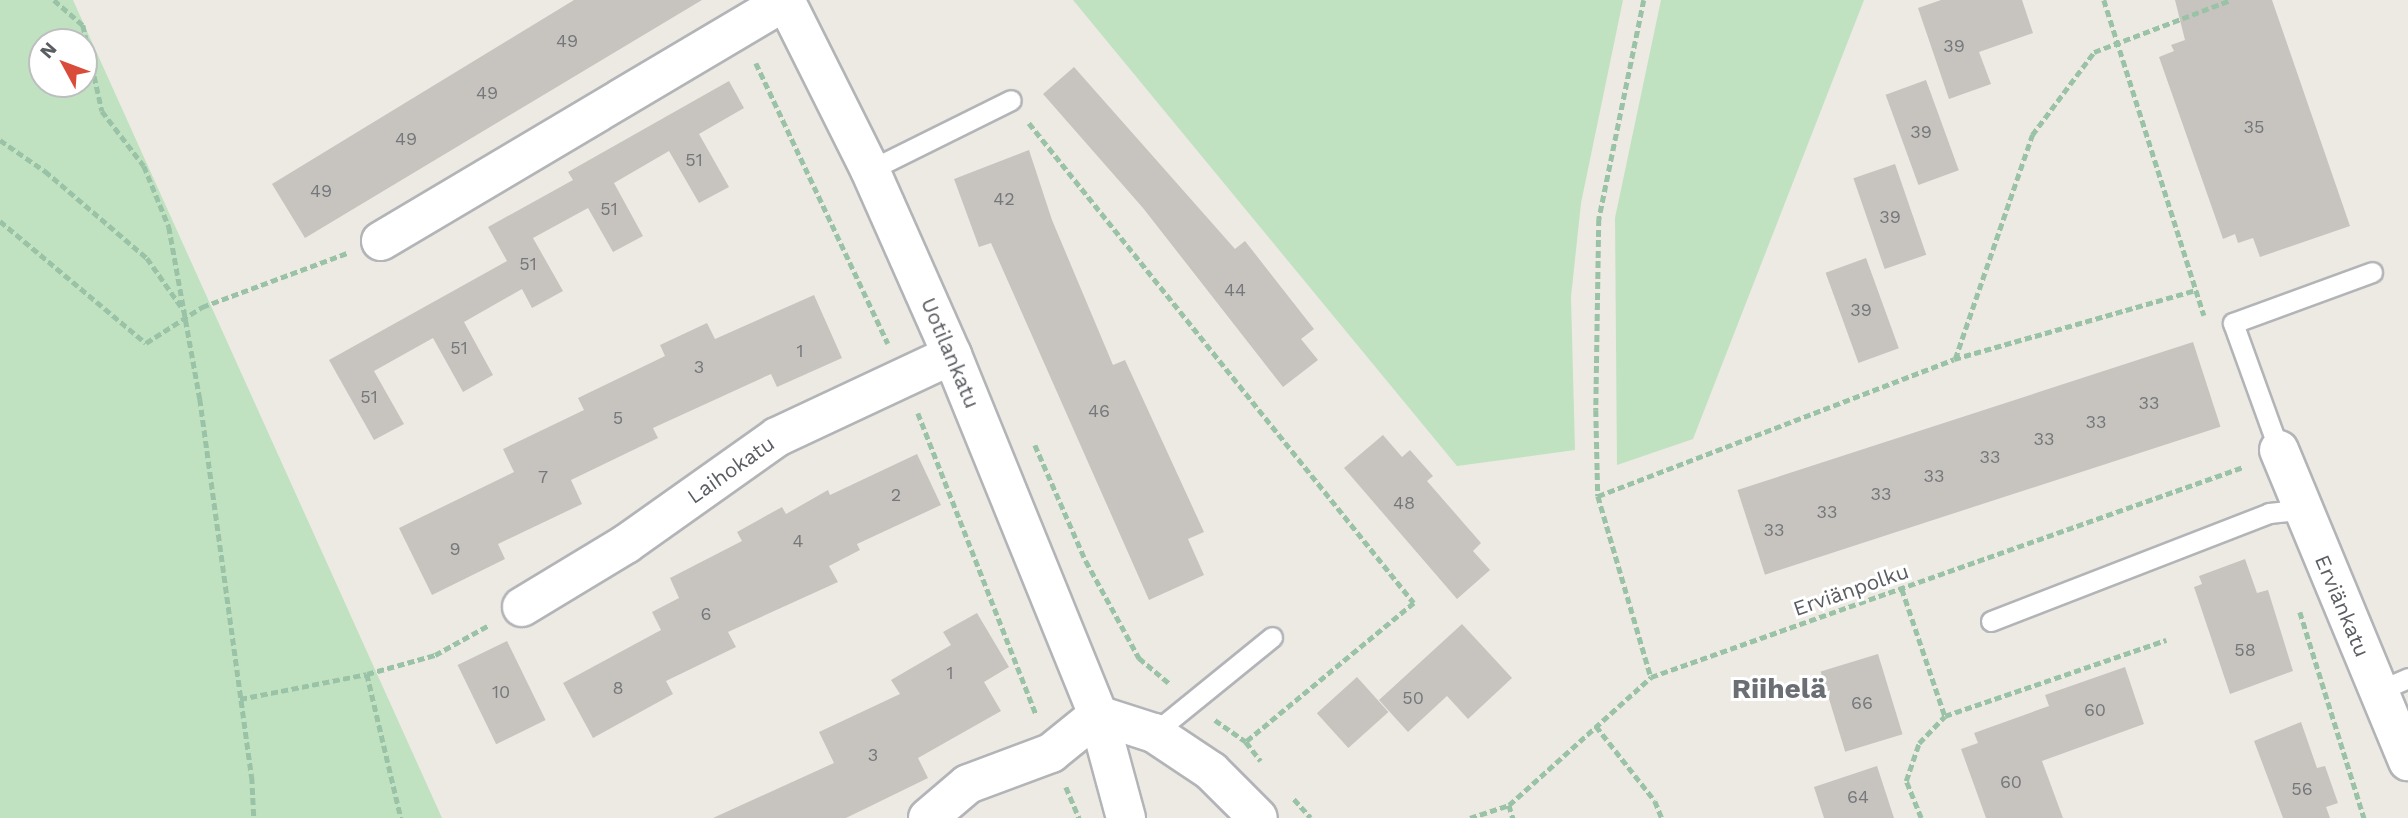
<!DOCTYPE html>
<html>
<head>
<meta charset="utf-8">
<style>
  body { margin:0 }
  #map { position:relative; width:2408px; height:818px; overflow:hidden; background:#eceae2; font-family:"Work Sans",sans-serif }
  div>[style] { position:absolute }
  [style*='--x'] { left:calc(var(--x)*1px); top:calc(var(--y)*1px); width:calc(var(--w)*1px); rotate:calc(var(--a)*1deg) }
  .green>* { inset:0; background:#c0e2c1 }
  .building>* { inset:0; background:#c7c4c0; transform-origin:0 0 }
  .path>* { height:4.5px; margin-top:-2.25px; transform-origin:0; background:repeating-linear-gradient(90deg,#9ac2a7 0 7px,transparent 0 10.5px) }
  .roads { filter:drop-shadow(2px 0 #b3b4b8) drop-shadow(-2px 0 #b3b4b8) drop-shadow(0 2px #b3b4b8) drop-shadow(0 -2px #b3b4b8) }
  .service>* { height:19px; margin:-9.5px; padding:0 9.5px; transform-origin:9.5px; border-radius:9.5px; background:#fff }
  .minor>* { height:38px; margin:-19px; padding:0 19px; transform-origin:19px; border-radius:19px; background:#fff }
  span { translate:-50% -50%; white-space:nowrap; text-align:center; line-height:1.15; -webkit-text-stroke:6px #fff; paint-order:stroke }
  .number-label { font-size:18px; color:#75777a }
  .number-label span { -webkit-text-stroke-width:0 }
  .street-label { font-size:21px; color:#5a5d62 }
  .district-label { font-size:28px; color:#6b6f73; font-weight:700 }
  .north { position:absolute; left:28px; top:28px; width:70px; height:70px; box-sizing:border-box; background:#fff; border:2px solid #bdbec0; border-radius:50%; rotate:311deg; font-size:19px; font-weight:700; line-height:28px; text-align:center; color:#5a5d62 }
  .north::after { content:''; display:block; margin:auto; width:24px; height:32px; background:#da4c3a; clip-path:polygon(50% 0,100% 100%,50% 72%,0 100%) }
</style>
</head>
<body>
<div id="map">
  <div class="green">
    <div style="clip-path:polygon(evenodd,0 0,73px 0,442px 818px,0 818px,0 0,42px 42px,84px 42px,84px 84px,42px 84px,42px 42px)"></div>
    <div style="clip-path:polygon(1073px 0,1623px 0,1581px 203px,1571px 297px,1575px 450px,1457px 466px)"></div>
    <div style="clip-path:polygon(1661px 0,1864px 0,1693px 439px,1617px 465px,1615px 218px)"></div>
  </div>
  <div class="building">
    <div style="clip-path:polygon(574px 0,702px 0,305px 238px,272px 184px)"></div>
    <div style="clip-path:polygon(1941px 0,2022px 0,2033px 33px,1979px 52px,1991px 84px,1949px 99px,1918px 8px)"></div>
    <div style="clip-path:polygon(2175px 0,2272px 0,2350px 226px,2260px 257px,2253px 238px,2238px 243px,2235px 234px,2223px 239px,2159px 57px,2174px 51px,2171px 45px,2185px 40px)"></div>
    <div style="clip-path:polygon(1074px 67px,1235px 249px,1245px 241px,1314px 329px,1301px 339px,1318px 360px,1283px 387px,1143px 208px,1043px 94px)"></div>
    <div style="left:1926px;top:80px;width:96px;height:43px;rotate:70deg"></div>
    <div style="clip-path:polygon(729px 81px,744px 108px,699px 134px,729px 187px,699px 203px,669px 151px,614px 183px,643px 236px,613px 252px,588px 208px,533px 238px,563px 291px,532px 308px,522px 289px,464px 322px,493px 375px,463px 392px,433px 338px,374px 371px,404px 424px,374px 440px,329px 360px,507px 261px,488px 227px,573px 180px,568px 172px)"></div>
    <div style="clip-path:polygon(1029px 150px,1052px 220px,1113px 365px,1125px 360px,1204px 532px,1188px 539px,1204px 575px,1149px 600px,991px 243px,979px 247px,954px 179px)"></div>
    <div style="left:1895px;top:164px;width:96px;height:44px;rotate:71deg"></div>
    <div style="left:1866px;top:258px;width:96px;height:43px;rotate:70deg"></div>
    <div style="clip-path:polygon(814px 295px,842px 358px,777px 387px,771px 374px,653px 428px,658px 438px,571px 480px,582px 504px,498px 544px,505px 559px,432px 595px,399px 528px,514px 472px,503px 449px,584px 410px,578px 398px,665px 356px,660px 345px,707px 323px,715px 339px)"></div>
    <div style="left:2193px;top:342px;width:89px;height:479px;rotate:72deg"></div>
    <div style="clip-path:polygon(1383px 435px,1402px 457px,1410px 450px,1433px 476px,1427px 481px,1481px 543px,1473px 551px,1490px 570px,1457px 599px,1344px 468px)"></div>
    <div style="clip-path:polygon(917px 454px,941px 505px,857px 544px,860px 550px,829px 566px,838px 582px,728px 632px,736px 647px,666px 681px,673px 694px,593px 738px,563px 683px,661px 630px,652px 612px,679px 598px,670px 578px,742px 541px,737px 532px,782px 507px,786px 514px,828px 490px,830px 495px)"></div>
    <div style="clip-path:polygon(2245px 559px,2257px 593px,2268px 590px,2293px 671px,2230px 694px,2194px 587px,2202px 584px,2199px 576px)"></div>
    <div style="clip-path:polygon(977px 613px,1009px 667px,984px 682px,1001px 711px,918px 758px,928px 778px,846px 818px,713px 818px,834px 763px,819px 732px,900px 694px,891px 680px,951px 645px,943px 632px)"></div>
    <div style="clip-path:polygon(1462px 624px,1512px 678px,1468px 719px,1447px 696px,1408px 732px,1379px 700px)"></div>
    <div style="left:507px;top:641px;width:88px;height:55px;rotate:64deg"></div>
    <div style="left:1878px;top:654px;width:84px;height:60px;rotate:73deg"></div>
    <div style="clip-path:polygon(2125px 667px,2144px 724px,2042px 761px,2063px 818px,1986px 818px,1961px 749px,1978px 743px,1974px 733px,2049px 706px,2045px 695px)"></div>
    <div style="left:1357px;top:677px;width:47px;height:54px;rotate:48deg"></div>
    <div style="clip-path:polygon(2301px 722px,2317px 768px,2325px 766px,2338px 803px,2326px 807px,2330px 818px,2283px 818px,2254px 741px)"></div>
    <div style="clip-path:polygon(1877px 766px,1894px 818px,1824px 818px,1814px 787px)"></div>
  </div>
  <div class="path">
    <div style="--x:54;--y:0;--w:38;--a:41"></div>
    <div style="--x:83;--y:25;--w:88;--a:77.5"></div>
    <div style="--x:102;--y:111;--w:69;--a:52.6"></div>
    <div style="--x:144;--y:166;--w:66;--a:67.7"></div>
    <div style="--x:169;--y:227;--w:175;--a:79.8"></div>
    <div style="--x:200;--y:399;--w:382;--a:82.2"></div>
    <div style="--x:252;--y:777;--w:41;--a:87.2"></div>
    <div style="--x:1644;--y:0;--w:224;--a:101.6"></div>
    <div style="--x:1599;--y:219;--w:191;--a:90.9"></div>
    <div style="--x:1596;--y:410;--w:86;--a:88.7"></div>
    <div style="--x:1598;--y:496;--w:189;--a:73.7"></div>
    <div style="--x:2104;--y:0;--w:331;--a:72.4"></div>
    <div style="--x:756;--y:63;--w:310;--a:64.8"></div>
    <div style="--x:1029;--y:123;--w:615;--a:51.27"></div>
    <div style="--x:1414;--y:603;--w:219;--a:140.4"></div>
    <div style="--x:0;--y:140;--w:55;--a:34.6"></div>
    <div style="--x:45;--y:171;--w:134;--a:40.5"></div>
    <div style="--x:147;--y:258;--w:66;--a:54.9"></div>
    <div style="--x:0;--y:221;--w:190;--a:39.9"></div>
    <div style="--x:146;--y:343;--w:67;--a:-32.7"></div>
    <div style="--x:202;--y:307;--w:155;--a:-20.4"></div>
    <div style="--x:1955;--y:359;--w:237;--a:-71"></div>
    <div style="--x:2032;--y:135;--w:104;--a:-53.2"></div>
    <div style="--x:2094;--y:52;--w:147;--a:-20.8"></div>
    <div style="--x:918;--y:413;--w:323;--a:68.6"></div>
    <div style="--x:1035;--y:445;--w:127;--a:66.3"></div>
    <div style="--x:1086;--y:561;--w:111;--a:61.3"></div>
    <div style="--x:1139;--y:658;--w:40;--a:40"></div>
    <div style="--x:1598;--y:496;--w:381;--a:-21"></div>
    <div style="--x:1954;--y:359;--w:252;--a:-15.9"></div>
    <div style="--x:1902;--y:589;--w:134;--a:71.3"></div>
    <div style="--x:2300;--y:612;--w:216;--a:72.7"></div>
    <div style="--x:367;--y:674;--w:148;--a:76.7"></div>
    <div style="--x:240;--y:699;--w:129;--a:-11.1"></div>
    <div style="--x:367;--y:674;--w:71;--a:-15.6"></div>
    <div style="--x:435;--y:655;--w:62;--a:-29.1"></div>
    <div style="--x:1215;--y:720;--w:38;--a:35"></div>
    <div style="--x:1246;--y:742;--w:24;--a:52"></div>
    <div style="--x:1596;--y:726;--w:95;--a:51.8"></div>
    <div style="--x:1655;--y:801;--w:18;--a:68"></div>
    <div style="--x:1066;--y:787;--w:34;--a:67"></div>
    <div style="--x:1294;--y:799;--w:25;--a:48"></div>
    <div style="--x:1509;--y:805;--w:14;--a:73"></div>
    <div style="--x:1470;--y:818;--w:41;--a:-18.4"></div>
    <div style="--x:1509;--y:805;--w:191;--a:-42"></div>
    <div style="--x:1651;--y:677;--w:628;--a:-19.53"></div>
    <div style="--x:1921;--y:818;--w:40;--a:-112"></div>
    <div style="--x:1906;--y:781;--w:40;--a:-71.1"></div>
    <div style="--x:1919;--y:743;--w:37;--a:-46"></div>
    <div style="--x:1945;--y:716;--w:234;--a:-19"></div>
  </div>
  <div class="roads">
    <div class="service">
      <div style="--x:870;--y:170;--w:157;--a:-26.4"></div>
      <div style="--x:2279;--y:450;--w:135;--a:-109.9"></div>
      <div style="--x:2233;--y:323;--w:148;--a:-20.1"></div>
      <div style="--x:1991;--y:621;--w:298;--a:-21.2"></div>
      <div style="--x:2269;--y:513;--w:31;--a:-6"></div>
      <div style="--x:2378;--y:691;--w:33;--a:-23"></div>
      <div style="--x:1154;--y:733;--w:152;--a:-39.1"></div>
    </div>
    <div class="minor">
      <div style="--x:785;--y:0;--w:190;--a:63.4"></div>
      <div style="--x:870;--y:170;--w:202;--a:66.1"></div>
      <div style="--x:952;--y:355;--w:388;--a:67.9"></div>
      <div style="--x:1098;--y:715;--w:107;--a:74.8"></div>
      <div style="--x:381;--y:241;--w:470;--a:-30.7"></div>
      <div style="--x:2279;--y:450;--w:337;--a:67.5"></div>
      <div style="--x:522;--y:607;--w:122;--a:-31.2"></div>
      <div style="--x:626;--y:544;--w:185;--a:-35.3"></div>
      <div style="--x:777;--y:437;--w:193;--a:-25.1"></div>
      <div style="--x:1098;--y:715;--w:59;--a:17.8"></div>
      <div style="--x:1154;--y:733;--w:69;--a:33.7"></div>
      <div style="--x:1211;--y:771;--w:66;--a:45"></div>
      <div style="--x:928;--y:818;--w:52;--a:-40.4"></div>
      <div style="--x:968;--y:784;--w:89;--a:-20.5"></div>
      <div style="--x:1051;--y:753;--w:60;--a:-39"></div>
    </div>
  </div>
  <div class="number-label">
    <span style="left:567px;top:41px">49</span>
    <span style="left:1954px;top:46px">39</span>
    <span style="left:487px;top:93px">49</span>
    <span style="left:2254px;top:127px">35</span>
    <span style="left:1921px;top:132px">39</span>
    <span style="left:406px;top:139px">49</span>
    <span style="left:694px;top:160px">51</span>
    <span style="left:321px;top:191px">49</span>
    <span style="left:1004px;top:199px">42</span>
    <span style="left:609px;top:209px">51</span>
    <span style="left:1890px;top:217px">39</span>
    <span style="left:528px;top:264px">51</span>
    <span style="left:1235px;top:290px">44</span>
    <span style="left:1861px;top:310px">39</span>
    <span style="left:459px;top:348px">51</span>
    <span style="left:800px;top:351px">1</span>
    <span style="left:699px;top:367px">3</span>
    <span style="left:369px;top:397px">51</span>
    <span style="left:2149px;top:403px">33</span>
    <span style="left:1099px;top:411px">46</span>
    <span style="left:618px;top:418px">5</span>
    <span style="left:2096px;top:422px">33</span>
    <span style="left:2044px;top:439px">33</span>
    <span style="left:1990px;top:457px">33</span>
    <span style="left:1934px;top:476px">33</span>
    <span style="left:543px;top:477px">7</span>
    <span style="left:1881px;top:494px">33</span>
    <span style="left:896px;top:495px">2</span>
    <span style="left:1404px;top:503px">48</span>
    <span style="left:1827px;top:512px">33</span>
    <span style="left:1774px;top:530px">33</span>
    <span style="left:798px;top:541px">4</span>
    <span style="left:455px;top:549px">9</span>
    <span style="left:706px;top:614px">6</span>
    <span style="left:2245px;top:650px">58</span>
    <span style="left:950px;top:673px">1</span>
    <span style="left:618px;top:688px">8</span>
    <span style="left:501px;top:692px">10</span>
    <span style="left:1413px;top:698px">50</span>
    <span style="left:1862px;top:703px">66</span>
    <span style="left:2095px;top:710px">60</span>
    <span style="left:873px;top:755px">3</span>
    <span style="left:2011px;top:782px">60</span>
    <span style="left:2302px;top:789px">56</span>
    <span style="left:1858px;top:797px">64</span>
  </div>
  <div class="street-label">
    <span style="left:950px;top:353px;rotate:67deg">Uotilankatu</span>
    <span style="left:731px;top:470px;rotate:-35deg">Laihokatu</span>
    <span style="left:1851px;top:590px;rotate:-19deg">Erviänpolku</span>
    <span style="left:2342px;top:606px;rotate:67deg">Erviänkatu</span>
  </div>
  <div class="district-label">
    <span style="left:1779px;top:689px">Riihelä</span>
  </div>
  <div class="north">N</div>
</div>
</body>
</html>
